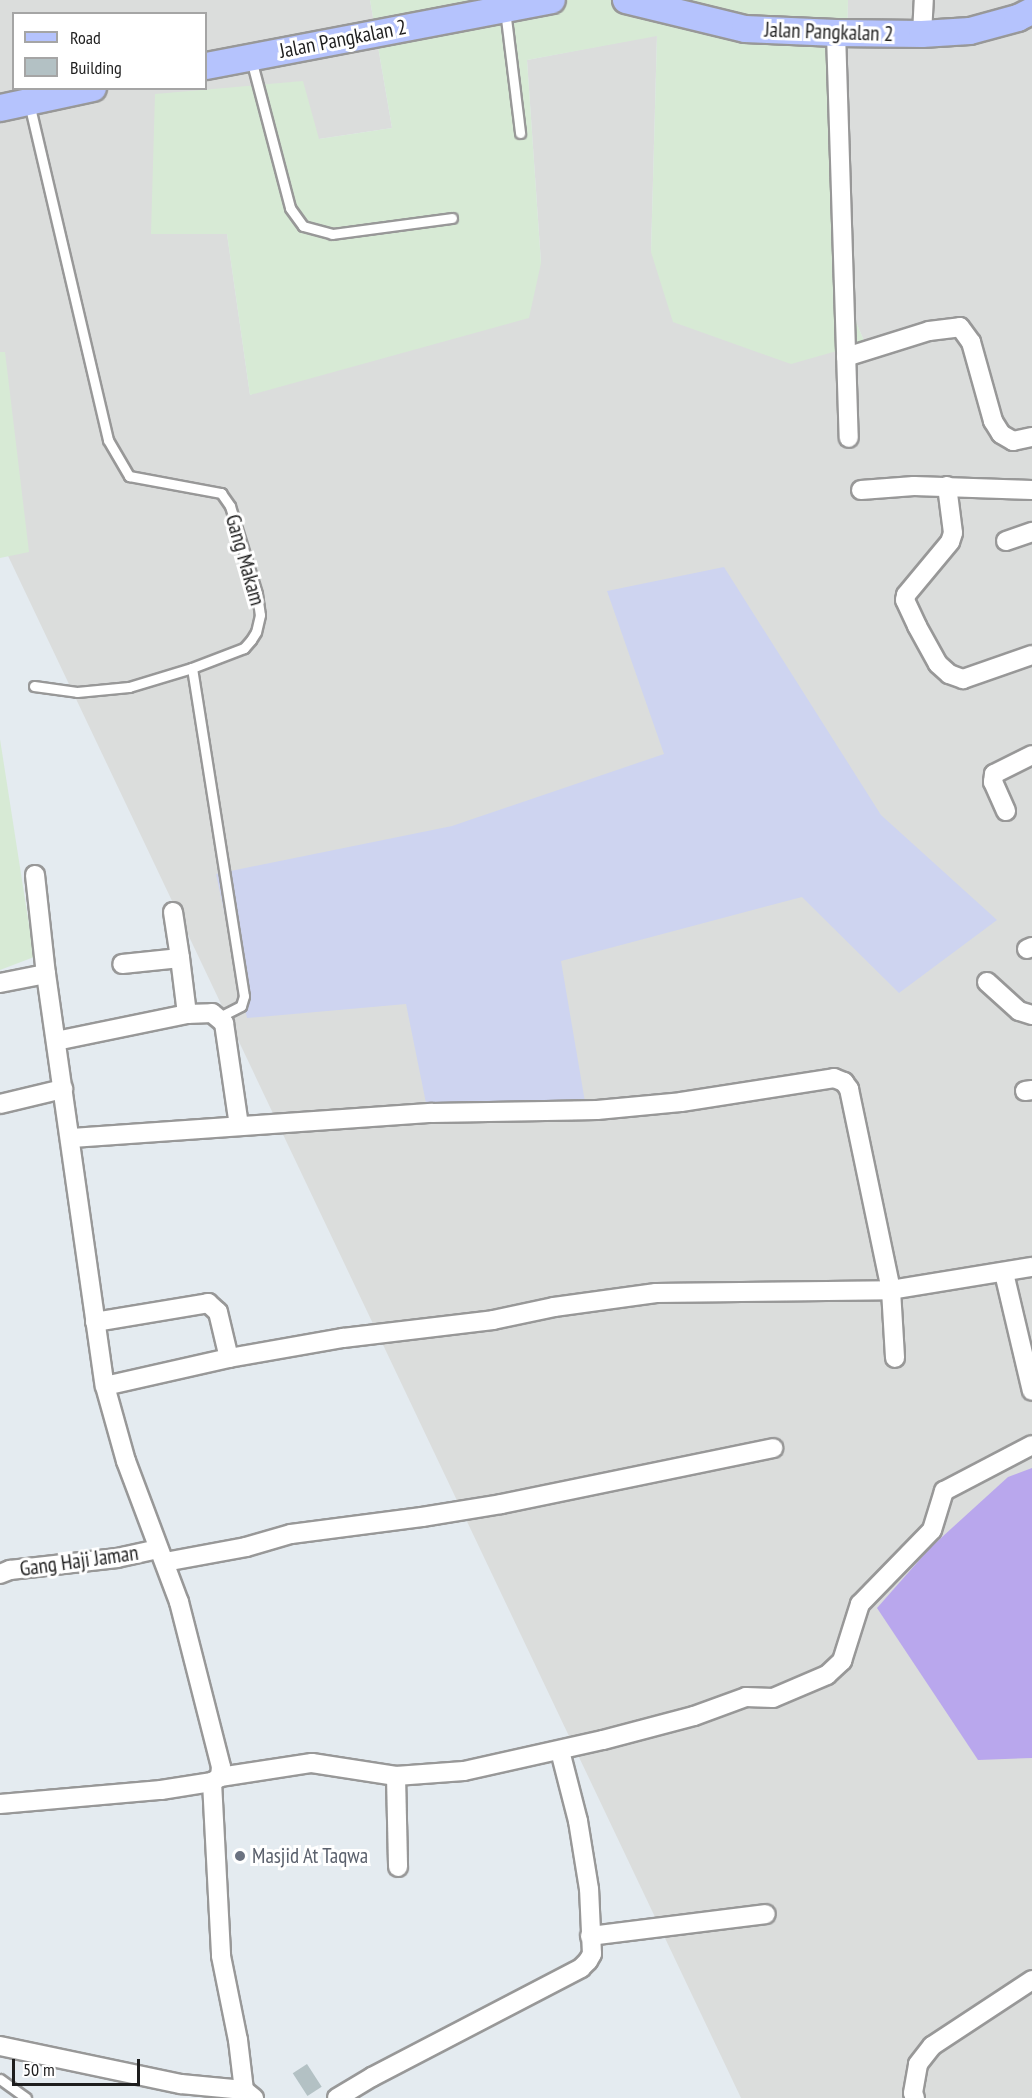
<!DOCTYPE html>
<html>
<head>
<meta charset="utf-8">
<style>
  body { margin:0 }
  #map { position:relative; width:1032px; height:2098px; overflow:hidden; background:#e4ebf0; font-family:"PT Sans Narrow",sans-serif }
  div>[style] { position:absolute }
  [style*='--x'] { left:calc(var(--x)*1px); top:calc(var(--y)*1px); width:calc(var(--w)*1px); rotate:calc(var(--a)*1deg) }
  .residential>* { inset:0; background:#dbdddc }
  .industrial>* { inset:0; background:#d7ead5 }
  .farmland>* { inset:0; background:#ced4f0 }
  .grass>* { inset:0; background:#b9a7ed }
  .building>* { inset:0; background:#b3c1c4; transform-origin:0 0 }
  .roads { filter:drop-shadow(2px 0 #989898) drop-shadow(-2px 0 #989898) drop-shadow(0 2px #989898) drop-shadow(0 -2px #989898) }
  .lane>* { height:9px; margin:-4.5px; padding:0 4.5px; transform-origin:4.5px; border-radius:4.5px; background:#fff }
  .street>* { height:18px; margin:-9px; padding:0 9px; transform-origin:9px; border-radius:9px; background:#fff }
  .secondary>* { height:26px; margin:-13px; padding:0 13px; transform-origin:13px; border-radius:13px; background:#b5c3fd }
  .dots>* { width:16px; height:16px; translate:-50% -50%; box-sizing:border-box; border:3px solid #fff; border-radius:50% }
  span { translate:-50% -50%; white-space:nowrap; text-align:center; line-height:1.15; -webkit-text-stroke:6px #fff; paint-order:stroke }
  .street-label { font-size:21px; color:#1e1e1e }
  .worship-label { font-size:21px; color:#5b616d }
  .left { translate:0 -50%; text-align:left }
  .legend { position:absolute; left:12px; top:12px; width:195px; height:78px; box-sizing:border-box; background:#fff; border:2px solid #a5a5a5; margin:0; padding:8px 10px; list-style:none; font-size:18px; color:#1e1e1e }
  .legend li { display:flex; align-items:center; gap:12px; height:30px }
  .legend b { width:30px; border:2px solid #a5a5a5 }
  .scale { position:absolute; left:12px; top:2059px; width:128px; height:27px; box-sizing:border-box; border:3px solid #1e1e1e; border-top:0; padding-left:8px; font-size:18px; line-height:21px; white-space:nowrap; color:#1e1e1e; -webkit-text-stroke:4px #fff; paint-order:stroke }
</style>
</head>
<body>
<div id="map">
  <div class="residential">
    <div style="clip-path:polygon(evenodd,0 0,370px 0,392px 128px,319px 139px,152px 234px,227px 234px,250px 395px,541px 263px,527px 60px,657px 35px,651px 252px,865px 343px,841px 287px,848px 0,1032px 0,1032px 2098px,741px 2098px,0 539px,0 0,14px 14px,206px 14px,206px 88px,14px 88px,14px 14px)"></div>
  </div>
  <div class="industrial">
    <div style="clip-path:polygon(370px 0,848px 0,841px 287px,865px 343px,791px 364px,673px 322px,651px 252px,657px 36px,527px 60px,541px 263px,529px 318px,250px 395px,227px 234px,151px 234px,155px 94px,303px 81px,319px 139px,392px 128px)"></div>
    <div style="clip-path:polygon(0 352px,5px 352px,29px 552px,0 558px)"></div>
    <div style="clip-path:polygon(0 739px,34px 957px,0 970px)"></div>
  </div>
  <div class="farmland">
    <div style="clip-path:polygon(724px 567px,881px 815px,997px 920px,899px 993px,802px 897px,561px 961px,585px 1102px,428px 1113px,406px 1004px,247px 1018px,216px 874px,452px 826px,664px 754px,607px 591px)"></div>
  </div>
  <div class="grass">
    <div style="clip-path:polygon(1032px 1468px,1032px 1758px,978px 1760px,877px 1608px,930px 1548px,1008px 1477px)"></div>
  </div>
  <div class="building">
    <div style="left:307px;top:2064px;width:27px;height:17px;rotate:57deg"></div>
  </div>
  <div class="roads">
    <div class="lane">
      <div style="--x:505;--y:10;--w:124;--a:83"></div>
      <div style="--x:251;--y:59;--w:154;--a:75.3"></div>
      <div style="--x:290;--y:208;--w:22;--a:54"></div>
      <div style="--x:303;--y:226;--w:30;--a:15"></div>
      <div style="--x:332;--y:234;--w:121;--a:-7.6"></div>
      <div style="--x:29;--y:103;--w:346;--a:76.8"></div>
      <div style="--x:108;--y:440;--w:42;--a:59.7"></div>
      <div style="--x:129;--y:476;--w:94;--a:10.5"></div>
      <div style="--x:221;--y:493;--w:16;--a:55"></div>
      <div style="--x:230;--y:506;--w:92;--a:72.9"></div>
      <div style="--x:257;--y:594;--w:21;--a:82"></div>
      <div style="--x:260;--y:615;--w:17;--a:103"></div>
      <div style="--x:256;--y:632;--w:9;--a:122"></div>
      <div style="--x:251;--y:640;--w:11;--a:131"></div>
      <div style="--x:244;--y:648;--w:56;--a:159"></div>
      <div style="--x:192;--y:668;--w:332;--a:81"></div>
      <div style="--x:244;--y:996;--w:10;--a:107"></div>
      <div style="--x:241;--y:1006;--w:25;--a:153"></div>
      <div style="--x:34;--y:686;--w:43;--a:7.9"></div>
      <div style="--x:77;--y:692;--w:52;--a:-5.5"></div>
      <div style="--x:129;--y:687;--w:66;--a:-16.8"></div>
      <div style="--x:0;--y:2079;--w:32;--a:36"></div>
    </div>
    <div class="street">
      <div style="--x:836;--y:33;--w:405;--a:88.2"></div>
      <div style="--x:922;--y:34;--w:34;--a:-87"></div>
      <div style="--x:846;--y:357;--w:87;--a:-17.4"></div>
      <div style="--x:929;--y:331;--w:31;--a:-7"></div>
      <div style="--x:960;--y:327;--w:19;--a:54"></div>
      <div style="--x:971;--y:342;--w:82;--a:74.4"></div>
      <div style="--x:993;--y:421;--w:15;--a:58"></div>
      <div style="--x:1001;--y:434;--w:14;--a:30"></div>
      <div style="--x:1013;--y:441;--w:19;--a:-12"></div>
      <div style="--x:947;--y:486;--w:47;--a:82.7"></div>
      <div style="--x:953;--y:533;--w:9;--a:108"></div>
      <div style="--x:950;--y:542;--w:69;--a:129.7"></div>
      <div style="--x:906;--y:595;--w:5;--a:101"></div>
      <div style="--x:905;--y:600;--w:29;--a:65"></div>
      <div style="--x:917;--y:626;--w:43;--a:61.1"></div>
      <div style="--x:938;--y:664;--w:15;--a:42"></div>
      <div style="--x:949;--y:674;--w:15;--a:20"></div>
      <div style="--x:963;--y:679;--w:73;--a:-19.2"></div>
      <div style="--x:861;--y:490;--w:53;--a:-4.3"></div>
      <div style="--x:914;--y:486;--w:118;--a:1.9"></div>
      <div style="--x:1006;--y:541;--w:28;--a:-19"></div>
      <div style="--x:1006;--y:811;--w:32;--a:-114"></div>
      <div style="--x:993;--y:782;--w:8;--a:-83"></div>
      <div style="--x:994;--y:774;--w:42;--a:-26.6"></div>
      <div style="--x:35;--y:875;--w:100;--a:83.7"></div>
      <div style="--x:173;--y:912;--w:47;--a:81.3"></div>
      <div style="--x:1027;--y:949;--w:5;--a:-22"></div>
      <div style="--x:987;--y:982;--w:43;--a:42.2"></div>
      <div style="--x:1019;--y:1011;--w:14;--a:17"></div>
      <div style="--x:0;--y:983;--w:47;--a:-11.1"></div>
      <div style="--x:46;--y:974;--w:416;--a:81.9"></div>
      <div style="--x:105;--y:1386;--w:78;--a:74.4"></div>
      <div style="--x:126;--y:1461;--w:151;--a:69.4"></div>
      <div style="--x:179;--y:1602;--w:170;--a:75.7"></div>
      <div style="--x:221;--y:1767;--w:10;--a:96"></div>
      <div style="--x:220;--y:1777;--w:9;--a:148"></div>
      <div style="--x:212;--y:1782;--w:174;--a:87"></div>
      <div style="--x:221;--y:1956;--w:86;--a:78.6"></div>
      <div style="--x:238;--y:2040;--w:50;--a:83.2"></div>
      <div style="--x:244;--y:2090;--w:13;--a:39"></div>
      <div style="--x:187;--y:1014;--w:25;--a:-2"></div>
      <div style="--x:212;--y:1013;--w:16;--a:40"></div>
      <div style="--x:224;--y:1023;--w:104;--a:81.7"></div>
      <div style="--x:56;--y:1041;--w:134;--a:-11.6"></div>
      <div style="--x:187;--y:1014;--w:56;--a:-97.1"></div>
      <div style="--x:180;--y:958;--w:58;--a:174.1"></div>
      <div style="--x:1025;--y:1091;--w:7;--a:-8"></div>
      <div style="--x:0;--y:1104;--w:65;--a:-13.4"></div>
      <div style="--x:72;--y:1138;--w:361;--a:-4"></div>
      <div style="--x:432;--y:1113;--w:165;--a:-1"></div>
      <div style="--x:597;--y:1110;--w:84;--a:-5.4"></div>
      <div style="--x:681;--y:1102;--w:155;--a:-8.9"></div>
      <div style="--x:834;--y:1078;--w:11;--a:22"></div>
      <div style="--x:844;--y:1082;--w:9;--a:54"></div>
      <div style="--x:849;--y:1089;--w:205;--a:78.2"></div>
      <div style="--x:891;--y:1290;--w:68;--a:86.6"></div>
      <div style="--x:1004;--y:1273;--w:121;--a:76.7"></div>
      <div style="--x:95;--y:1322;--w:115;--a:-9.5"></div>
      <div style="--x:208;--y:1303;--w:13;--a:42"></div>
      <div style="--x:218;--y:1312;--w:47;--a:76.6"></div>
      <div style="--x:105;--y:1386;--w:127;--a:-12.7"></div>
      <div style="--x:229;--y:1358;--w:116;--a:-10"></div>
      <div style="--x:343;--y:1338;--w:151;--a:-6.8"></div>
      <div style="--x:493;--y:1320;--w:62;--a:-12"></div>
      <div style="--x:554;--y:1307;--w:103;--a:-7.8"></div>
      <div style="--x:656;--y:1293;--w:235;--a:-0.7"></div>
      <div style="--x:891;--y:1290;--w:143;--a:-9.3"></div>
      <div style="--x:165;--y:1562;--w:82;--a:-10.5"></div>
      <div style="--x:246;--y:1547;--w:47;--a:-16.1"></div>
      <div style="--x:291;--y:1534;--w:132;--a:-7.4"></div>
      <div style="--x:422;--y:1517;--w:80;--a:-9.3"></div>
      <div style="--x:501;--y:1504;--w:278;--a:-11.6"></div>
      <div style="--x:0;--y:1574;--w:11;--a:-22"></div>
      <div style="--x:10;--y:1570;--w:108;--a:-6.4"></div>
      <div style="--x:117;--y:1558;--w:42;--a:-12.4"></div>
      <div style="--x:396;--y:1776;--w:91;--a:88.7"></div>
      <div style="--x:220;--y:1777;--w:93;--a:-8.7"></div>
      <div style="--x:312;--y:1763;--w:85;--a:8.8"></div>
      <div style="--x:396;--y:1776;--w:68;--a:-4.2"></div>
      <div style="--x:464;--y:1771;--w:142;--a:-12.6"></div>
      <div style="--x:603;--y:1740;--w:94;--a:-14.8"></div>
      <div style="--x:694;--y:1716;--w:55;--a:-20.1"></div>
      <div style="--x:746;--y:1697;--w:27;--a:2"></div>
      <div style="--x:773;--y:1698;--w:59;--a:-23.1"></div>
      <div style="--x:827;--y:1675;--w:21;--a:-43"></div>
      <div style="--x:842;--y:1661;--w:60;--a:-72.5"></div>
      <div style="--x:860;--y:1604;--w:103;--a:-45.8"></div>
      <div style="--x:932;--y:1530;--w:41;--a:-72.9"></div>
      <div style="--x:944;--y:1491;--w:99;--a:-27.6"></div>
      <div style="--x:0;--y:1804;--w:162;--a:-5"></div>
      <div style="--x:161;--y:1790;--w:52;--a:-8.9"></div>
      <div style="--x:590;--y:1936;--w:177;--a:-7.1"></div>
      <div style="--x:0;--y:2046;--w:185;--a:11.9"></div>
      <div style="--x:181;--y:2084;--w:63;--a:5.4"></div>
      <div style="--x:337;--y:2098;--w:41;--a:-31"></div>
      <div style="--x:372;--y:2077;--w:236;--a:-27.5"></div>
      <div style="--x:581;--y:1968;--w:10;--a:-45"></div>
      <div style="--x:588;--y:1961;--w:8;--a:-60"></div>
      <div style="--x:592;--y:1954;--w:65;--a:-92.6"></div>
      <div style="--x:589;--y:1889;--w:69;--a:-99.2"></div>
      <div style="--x:578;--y:1821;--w:72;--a:-104.4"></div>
      <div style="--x:915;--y:2098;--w:5;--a:-112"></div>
      <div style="--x:913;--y:2093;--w:29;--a:-80"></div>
      <div style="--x:918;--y:2064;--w:23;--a:-52"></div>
      <div style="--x:932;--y:2046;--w:120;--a:-33.4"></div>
    </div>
    <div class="secondary">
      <div style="--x:626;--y:0;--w:122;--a:13.7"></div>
      <div style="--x:745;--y:29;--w:91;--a:2.5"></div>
      <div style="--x:836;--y:33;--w:86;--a:0.7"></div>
      <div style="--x:922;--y:34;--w:48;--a:-3.6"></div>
      <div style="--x:970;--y:31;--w:50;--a:-15.2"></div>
      <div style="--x:1018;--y:18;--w:16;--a:-27"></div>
      <div style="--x:206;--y:66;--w:352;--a:-10.8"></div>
      <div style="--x:0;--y:108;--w:95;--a:-12.1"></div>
    </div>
  </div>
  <div class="dots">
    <div style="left:240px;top:1856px;background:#6b7280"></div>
  </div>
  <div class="street-label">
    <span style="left:829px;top:32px;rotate:2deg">Jalan Pangkalan 2</span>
    <span style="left:343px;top:39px;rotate:-11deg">Jalan Pangkalan 2</span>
    <span style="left:245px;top:560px;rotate:74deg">Gang Makam</span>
    <span style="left:79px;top:1561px;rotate:-8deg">Gang Haji Jaman</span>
  </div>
  <div class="worship-label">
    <span class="left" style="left:252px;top:1856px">Masjid At Taqwa</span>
  </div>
  <ul class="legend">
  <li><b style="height:8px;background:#b5c3fd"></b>Road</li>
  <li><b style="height:16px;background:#b3c1c4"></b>Building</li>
  </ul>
  <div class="scale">50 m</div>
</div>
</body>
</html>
